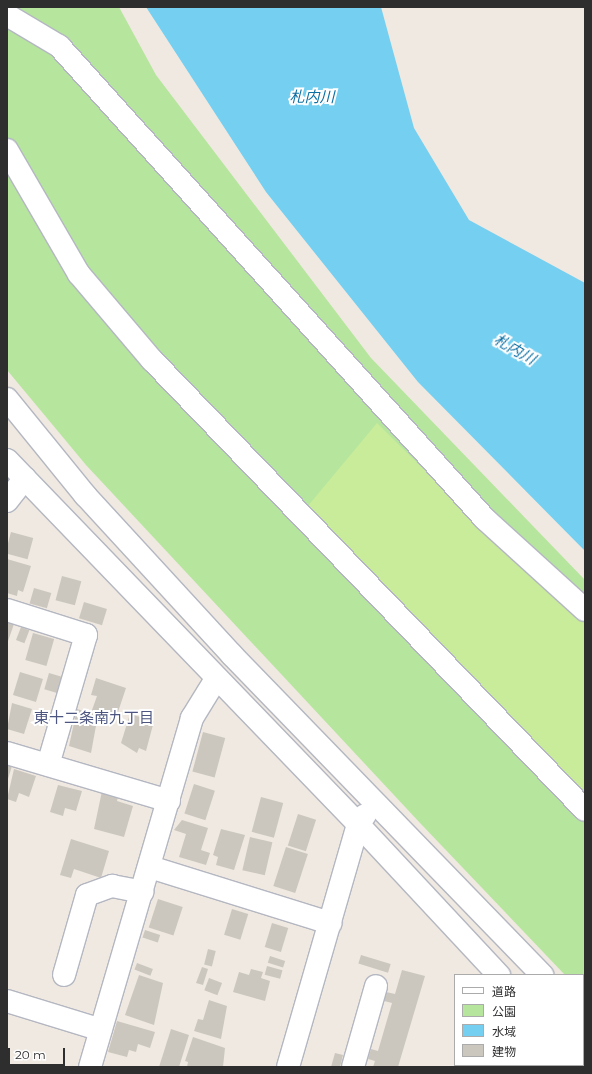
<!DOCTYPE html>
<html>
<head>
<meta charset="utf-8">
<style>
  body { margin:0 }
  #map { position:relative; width:592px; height:1074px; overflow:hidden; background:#efe9e1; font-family:Montserrat,"Noto Sans JP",sans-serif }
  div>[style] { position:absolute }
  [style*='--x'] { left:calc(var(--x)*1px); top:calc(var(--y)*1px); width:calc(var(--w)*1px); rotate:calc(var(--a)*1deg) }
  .green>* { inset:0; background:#b6e59e }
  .pitch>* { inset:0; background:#c9ec9a }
  .water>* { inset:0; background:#75cff0 }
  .building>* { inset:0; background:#cbc7bf; transform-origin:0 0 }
  .roads { filter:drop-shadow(1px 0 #b4b7c1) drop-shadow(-1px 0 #b4b7c1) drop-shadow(0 1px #b4b7c1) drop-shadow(0 -1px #b4b7c1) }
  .minor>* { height:22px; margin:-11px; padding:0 11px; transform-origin:11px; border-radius:11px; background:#fff }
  span { translate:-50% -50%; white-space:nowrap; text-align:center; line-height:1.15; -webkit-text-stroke:4px #fff; paint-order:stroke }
  .water-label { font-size:15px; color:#0d6fa3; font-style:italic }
  .neighbourhood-label { font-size:15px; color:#4d5680 }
  .frame { position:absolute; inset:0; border:8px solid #2e2e2e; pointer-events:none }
  .legend { position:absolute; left:454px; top:974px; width:130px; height:92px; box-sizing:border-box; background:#fff; border:1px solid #ababab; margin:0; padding:5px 7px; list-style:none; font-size:12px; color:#2e2e2e }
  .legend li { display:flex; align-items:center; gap:8px; height:20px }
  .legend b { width:20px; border:1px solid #ababab }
  .scale { position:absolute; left:8px; top:1048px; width:57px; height:18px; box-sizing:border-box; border:2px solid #2e2e2e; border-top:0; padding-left:5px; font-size:12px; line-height:14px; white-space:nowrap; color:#2e2e2e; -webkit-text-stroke:3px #fff; paint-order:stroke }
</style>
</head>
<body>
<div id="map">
  <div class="green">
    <div style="clip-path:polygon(7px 7px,119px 7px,156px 75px,371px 358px,585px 580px,585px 996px,583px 975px,565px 975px,421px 824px,86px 465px,7px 370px)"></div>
  </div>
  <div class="pitch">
    <div style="clip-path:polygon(377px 423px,539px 584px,585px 623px,585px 802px,307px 507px)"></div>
  </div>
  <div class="water">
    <div style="clip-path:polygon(146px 7px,381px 7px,414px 128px,469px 220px,585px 283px,585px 551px,418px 382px,266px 192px)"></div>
  </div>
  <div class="building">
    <div style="left:11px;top:532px;width:23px;height:22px;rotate:15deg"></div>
    <div style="clip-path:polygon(7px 559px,31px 566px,23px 592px,18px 590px,17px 596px,7px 593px)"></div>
    <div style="left:62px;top:576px;width:20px;height:25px;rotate:15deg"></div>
    <div style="left:34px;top:588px;width:18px;height:16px;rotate:16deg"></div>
    <div style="left:84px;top:602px;width:24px;height:17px;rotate:17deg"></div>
    <div style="clip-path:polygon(7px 621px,14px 624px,7px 644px)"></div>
    <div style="left:21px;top:627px;width:9px;height:14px;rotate:21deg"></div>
    <div style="left:33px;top:633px;width:22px;height:28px;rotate:16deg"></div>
    <div style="left:20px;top:672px;width:24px;height:24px;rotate:17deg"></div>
    <div style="left:49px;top:673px;width:15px;height:17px;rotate:16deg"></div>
    <div style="clip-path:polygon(96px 678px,126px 688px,116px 718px,92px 710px,97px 696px,91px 695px)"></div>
    <div style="clip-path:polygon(12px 703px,32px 709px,24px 734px,7px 729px)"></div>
    <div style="clip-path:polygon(77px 709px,98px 715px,91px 753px,69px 746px)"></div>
    <div style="clip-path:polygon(130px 714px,154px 721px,146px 751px,139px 748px,137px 753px,121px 743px)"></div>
    <div style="left:203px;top:732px;width:23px;height:41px;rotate:15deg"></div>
    <div style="clip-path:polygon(7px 764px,12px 766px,7px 782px)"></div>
    <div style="clip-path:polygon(14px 769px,36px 776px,29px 797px,19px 793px,16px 802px,7px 799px)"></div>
    <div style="left:194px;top:784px;width:22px;height:31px;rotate:18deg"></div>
    <div style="clip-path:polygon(58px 785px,82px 791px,76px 811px,65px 808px,63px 816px,50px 812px)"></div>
    <div style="clip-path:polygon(102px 791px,118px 796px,117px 801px,133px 806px,124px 837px,94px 829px)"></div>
    <div style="left:261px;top:797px;width:23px;height:36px;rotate:15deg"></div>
    <div style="left:298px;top:814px;width:19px;height:33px;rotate:18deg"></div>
    <div style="clip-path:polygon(182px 820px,208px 828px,201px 850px,210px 853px,206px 865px,179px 857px,186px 834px,174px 830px)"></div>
    <div style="clip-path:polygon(221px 829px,245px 835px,234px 870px,216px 865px,218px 857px,213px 855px)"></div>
    <div style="left:250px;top:837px;width:23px;height:34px;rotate:13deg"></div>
    <div style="clip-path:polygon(71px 839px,109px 851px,101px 878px,74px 869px,71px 878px,60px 875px)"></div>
    <div style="left:286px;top:847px;width:23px;height:41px;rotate:18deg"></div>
    <div style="left:158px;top:899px;width:26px;height:30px;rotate:18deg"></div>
    <div style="left:232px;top:909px;width:17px;height:27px;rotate:17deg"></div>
    <div style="left:272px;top:923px;width:17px;height:25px;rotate:17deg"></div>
    <div style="left:145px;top:930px;width:16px;height:8px;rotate:18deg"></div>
    <div style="left:208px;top:949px;width:8px;height:16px;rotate:14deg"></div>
    <div style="left:361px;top:955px;width:31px;height:9px;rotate:17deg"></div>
    <div style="left:270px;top:956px;width:16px;height:7px;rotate:18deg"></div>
    <div style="left:137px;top:963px;width:17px;height:7px;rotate:21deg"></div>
    <div style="left:267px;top:966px;width:16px;height:9px;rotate:15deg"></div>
    <div style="clip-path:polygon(202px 967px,208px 969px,203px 985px,196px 983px)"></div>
    <div style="clip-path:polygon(251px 969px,263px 972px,261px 978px,270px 981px,265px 1001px,233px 992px,239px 972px,249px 975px)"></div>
    <div style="clip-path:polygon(402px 970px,425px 976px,398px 1067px,373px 1067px,375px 1061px,368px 1059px,371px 1049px,378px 1051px,392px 1003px,384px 1001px,386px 992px,395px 994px)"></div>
    <div style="clip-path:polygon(139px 975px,163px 983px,154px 1025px,125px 1015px)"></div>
    <div style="left:209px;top:978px;width:14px;height:13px;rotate:21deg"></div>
    <div style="clip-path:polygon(209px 1000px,227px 1006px,221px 1039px,194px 1031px,198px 1019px,203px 1020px)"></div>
    <div style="clip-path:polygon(117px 1021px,155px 1032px,150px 1048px,138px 1044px,136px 1052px,129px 1050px,127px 1057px,108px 1052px)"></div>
    <div style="clip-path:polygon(171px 1029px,189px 1035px,179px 1067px,159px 1067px)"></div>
    <div style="clip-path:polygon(193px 1037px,225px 1048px,223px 1067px,187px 1067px,188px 1062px,185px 1061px)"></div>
    <div style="clip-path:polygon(335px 1053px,343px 1055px,340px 1067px,331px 1067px)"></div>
  </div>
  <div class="roads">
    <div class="minor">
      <div style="--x:7;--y:15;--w:61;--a:30.8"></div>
      <div style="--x:59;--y:46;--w:637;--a:47.99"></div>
      <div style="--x:485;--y:519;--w:135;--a:42.3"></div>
      <div style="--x:7;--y:150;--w:143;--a:59.9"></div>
      <div style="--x:79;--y:274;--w:113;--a:49.7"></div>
      <div style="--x:152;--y:360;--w:624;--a:46.1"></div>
      <div style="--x:7;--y:399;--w:124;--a:50.9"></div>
      <div style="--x:85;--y:495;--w:217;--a:47.4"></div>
      <div style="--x:232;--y:655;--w:446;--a:45.9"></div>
      <div style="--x:7;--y:460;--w:506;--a:46.04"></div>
      <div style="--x:358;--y:824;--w:207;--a:47"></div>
      <div style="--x:7;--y:501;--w:29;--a:-52"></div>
      <div style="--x:7;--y:610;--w:83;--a:17.6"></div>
      <div style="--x:86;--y:635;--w:135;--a:106.3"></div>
      <div style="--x:7;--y:753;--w:169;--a:16.5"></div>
      <div style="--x:150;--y:867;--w:189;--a:17.3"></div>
      <div style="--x:64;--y:975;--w:83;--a:-74"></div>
      <div style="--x:87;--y:895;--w:27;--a:-20"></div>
      <div style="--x:112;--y:886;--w:31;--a:11"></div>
      <div style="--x:7;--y:1001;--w:98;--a:17.1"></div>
      <div style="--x:583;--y:1018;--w:3;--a:45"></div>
      <div style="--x:583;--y:1064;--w:3;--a:45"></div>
      <div style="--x:90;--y:1067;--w:364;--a:-73.7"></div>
      <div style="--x:192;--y:718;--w:46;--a:-58.4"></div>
      <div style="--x:288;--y:1067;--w:253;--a:-73.9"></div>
      <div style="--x:358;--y:824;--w:11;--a:-52"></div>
      <div style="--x:353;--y:1067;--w:84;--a:-74.1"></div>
      <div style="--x:489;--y:1067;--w:2;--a:-63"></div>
    </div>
  </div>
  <div class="water-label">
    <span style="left:312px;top:97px">札内川</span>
    <span style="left:515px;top:349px;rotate:30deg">札内川</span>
  </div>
  <div class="neighbourhood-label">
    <span style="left:94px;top:718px">東十二条南九丁目</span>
  </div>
  <div class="frame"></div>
  <ul class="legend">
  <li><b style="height:5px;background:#fff"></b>道路</li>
  <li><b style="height:11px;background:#b6e59e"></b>公園</li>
  <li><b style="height:11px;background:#75cff0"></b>水域</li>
  <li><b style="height:11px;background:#cbc7bf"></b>建物</li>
  </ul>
  <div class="scale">20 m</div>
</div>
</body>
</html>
